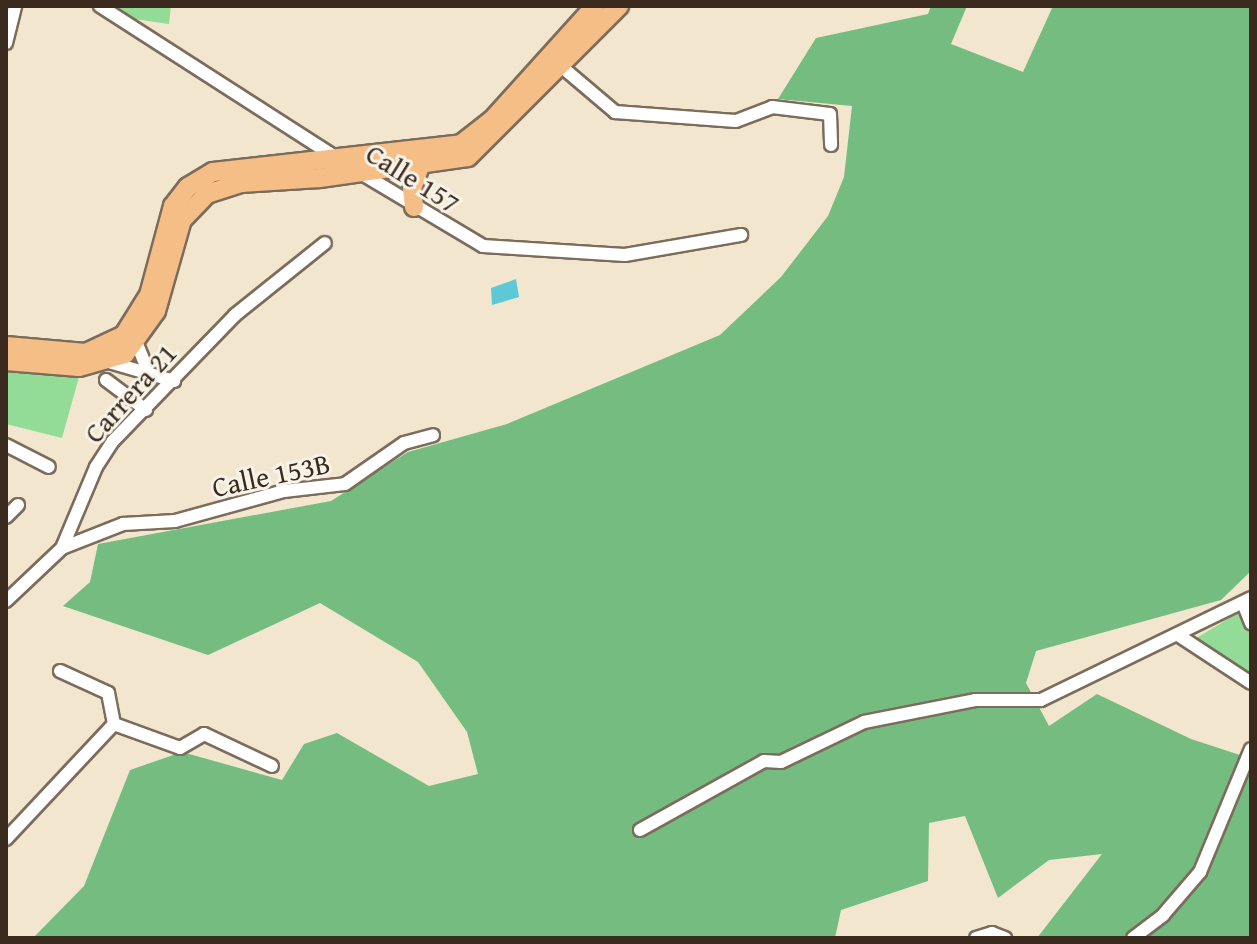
<!DOCTYPE html>
<html>
<head>
<meta charset="utf-8">
<style>
  body { margin:0 }
  #map { position:relative; width:1257px; height:944px; overflow:hidden; background:#f2e6ce; font-family:"Gentium Book Plus",serif }
  div>[style] { position:absolute }
  [style*='--x'] { left:calc(var(--x)*1px); top:calc(var(--y)*1px); width:calc(var(--w)*1px); rotate:calc(var(--a)*1deg) }
  .green>* { inset:0; background:#92dc98 }
  .forest>* { inset:0; background:#75bc80 }
  .water>* { inset:0; background:#5ec9d6 }
  .roads { filter:drop-shadow(2px 0 #7b6c5c) drop-shadow(-2px 0 #7b6c5c) drop-shadow(0 2px #7b6c5c) drop-shadow(0 -2px #7b6c5c) }
  .minor>* { height:12px; margin:-6px; padding:0 6px; transform-origin:6px; border-radius:6px; background:#fff }
  .primary>* { height:18px; margin:-9px; padding:0 9px; transform-origin:9px; border-radius:9px; background:#f6be87 }
  span { translate:-50% -50%; white-space:nowrap; text-align:center; line-height:1.15; -webkit-text-stroke:6px #f7f3e8; paint-order:stroke }
  .street-label { font-size:28px; color:#3b2a1e }
  .frame { position:absolute; inset:0; border:8px solid #3b2a1e; pointer-events:none }
</style>
</head>
<body>
<div id="map">
  <div class="green">
    <div style="clip-path:polygon(113px 6px,171px 6px,169px 24px,134px 19px)"></div>
    <div style="clip-path:polygon(6px 372px,79px 377px,62px 438px,6px 424px)"></div>
    <div style="clip-path:polygon(1243px 610px,1251px 633px,1251px 679px,1193px 640px)"></div>
  </div>
  <div class="forest">
    <div style="clip-path:polygon(931px 6px,967px 6px,951px 44px,1023px 72px,1053px 6px,1251px 6px,1251px 571px,1221px 600px,1036px 651px,1026px 683px,1049px 726px,1097px 694px,1191px 739px,1246px 757px,1251px 754px,1251px 938px,1037px 938px,1102px 854px,1049px 860px,998px 898px,965px 816px,929px 823px,928px 881px,841px 910px,835px 938px,33px 938px,84px 886px,130px 770px,182px 752px,282px 780px,304px 744px,337px 733px,429px 786px,478px 774px,467px 732px,418px 662px,320px 603px,208px 655px,63px 606px,90px 582px,98px 544px,331px 501px,408px 452px,507px 424px,720px 335px,781px 277px,828px 216px,844px 177px,852px 106px,778px 99px,816px 38px,928px 14px)"></div>
  </div>
  <div class="water">
    <div style="clip-path:polygon(516px 279px,519px 297px,492px 305px,491px 288px)"></div>
  </div>
  <div class="roads">
    <div class="minor">
      <div style="--x:100;--y:6;--w:282;--a:32.7"></div>
      <div style="--x:6;--y:43;--w:38;--a:-76"></div>
      <div style="--x:562;--y:67;--w:70;--a:40.3"></div>
      <div style="--x:615;--y:112;--w:121;--a:4.3"></div>
      <div style="--x:736;--y:121;--w:39;--a:-21"></div>
      <div style="--x:772;--y:107;--w:58;--a:6.9"></div>
      <div style="--x:830;--y:114;--w:31;--a:88"></div>
      <div style="--x:359;--y:172;--w:144;--a:30.8"></div>
      <div style="--x:483;--y:246;--w:142;--a:3.6"></div>
      <div style="--x:625;--y:255;--w:118;--a:-9.8"></div>
      <div style="--x:137;--y:344;--w:27;--a:68"></div>
      <div style="--x:109;--y:362;--w:68;--a:16.3"></div>
      <div style="--x:106;--y:380;--w:50;--a:36.9"></div>
      <div style="--x:6;--y:445;--w:48;--a:27.1"></div>
      <div style="--x:6;--y:517;--w:17;--a:-45"></div>
      <div style="--x:62;--y:548;--w:66;--a:-21.5"></div>
      <div style="--x:123;--y:524;--w:52;--a:-3.3"></div>
      <div style="--x:175;--y:521;--w:113;--a:-15.4"></div>
      <div style="--x:284;--y:491;--w:61;--a:-6.5"></div>
      <div style="--x:345;--y:484;--w:72;--a:-34.8"></div>
      <div style="--x:404;--y:443;--w:30;--a:-15"></div>
      <div style="--x:6;--y:601;--w:77;--a:-43.4"></div>
      <div style="--x:62;--y:548;--w:88;--a:-67.2"></div>
      <div style="--x:96;--y:467;--w:31;--a:-57"></div>
      <div style="--x:113;--y:441;--w:175;--a:-45.9"></div>
      <div style="--x:235;--y:315;--w:115;--a:-38.7"></div>
      <div style="--x:1243;--y:603;--w:22;--a:68"></div>
      <div style="--x:1178;--y:635;--w:87;--a:33.3"></div>
      <div style="--x:60;--y:671;--w:53;--a:24.6"></div>
      <div style="--x:108;--y:693;--w:32;--a:79"></div>
      <div style="--x:114;--y:724;--w:70;--a:20"></div>
      <div style="--x:180;--y:748;--w:28;--a:-30"></div>
      <div style="--x:204;--y:734;--w:75;--a:25.2"></div>
      <div style="--x:640;--y:830;--w:142;--a:-29.1"></div>
      <div style="--x:764;--y:761;--w:17;--a:3"></div>
      <div style="--x:781;--y:762;--w:92;--a:-25.7"></div>
      <div style="--x:864;--y:722;--w:113;--a:-11.2"></div>
      <div style="--x:975;--y:700;--w:66;--a:0"></div>
      <div style="--x:1041;--y:700;--w:233;--a:-25.9"></div>
      <div style="--x:6;--y:839;--w:158;--a:-46.8"></div>
      <div style="--x:976;--y:938;--w:17;--a:-17"></div>
      <div style="--x:992;--y:933;--w:14;--a:21"></div>
      <div style="--x:1133;--y:938;--w:38;--a:-37"></div>
      <div style="--x:1163;--y:915;--w:57;--a:-49.3"></div>
      <div style="--x:1200;--y:872;--w:133;--a:-67.5"></div>
    </div>
    <div class="primary">
      <div style="--x:414;--y:207;--w:18;--a:-96"></div>
      <div style="--x:412;--y:189;--w:24;--a:-71"></div>
      <div style="--x:6;--y:346;--w:80;--a:5"></div>
      <div style="--x:86;--y:353;--w:42;--a:-25.3"></div>
      <div style="--x:124;--y:335;--w:47;--a:-58"></div>
      <div style="--x:149;--y:295;--w:92;--a:-74.9"></div>
      <div style="--x:173;--y:206;--w:24;--a:-52"></div>
      <div style="--x:188;--y:187;--w:29;--a:-31"></div>
      <div style="--x:213;--y:172;--w:250;--a:-6.4"></div>
      <div style="--x:461;--y:144;--w:39;--a:-38"></div>
      <div style="--x:492;--y:120;--w:154;--a:-47.9"></div>
      <div style="--x:6;--y:361;--w:73;--a:4.7"></div>
      <div style="--x:79;--y:367;--w:48;--a:-15.8"></div>
      <div style="--x:125;--y:354;--w:53;--a:-54.2"></div>
      <div style="--x:156;--y:311;--w:95;--a:-74.1"></div>
      <div style="--x:182;--y:220;--w:36;--a:-46"></div>
      <div style="--x:207;--y:194;--w:36;--a:-18"></div>
      <div style="--x:241;--y:183;--w:79;--a:-3.6"></div>
      <div style="--x:320;--y:178;--w:149;--a:-8.1"></div>
      <div style="--x:468;--y:157;--w:214;--a:-45"></div>
    </div>
  </div>
  <div class="street-label">
    <span style="left:413px;top:178px;rotate:32deg">Calle 157</span>
    <span style="left:130px;top:393px;rotate:-48deg">Carrera 21</span>
    <span style="left:271px;top:475px;rotate:-12deg">Calle 153B</span>
  </div>
  <div class="frame"></div>
</div>
</body>
</html>
